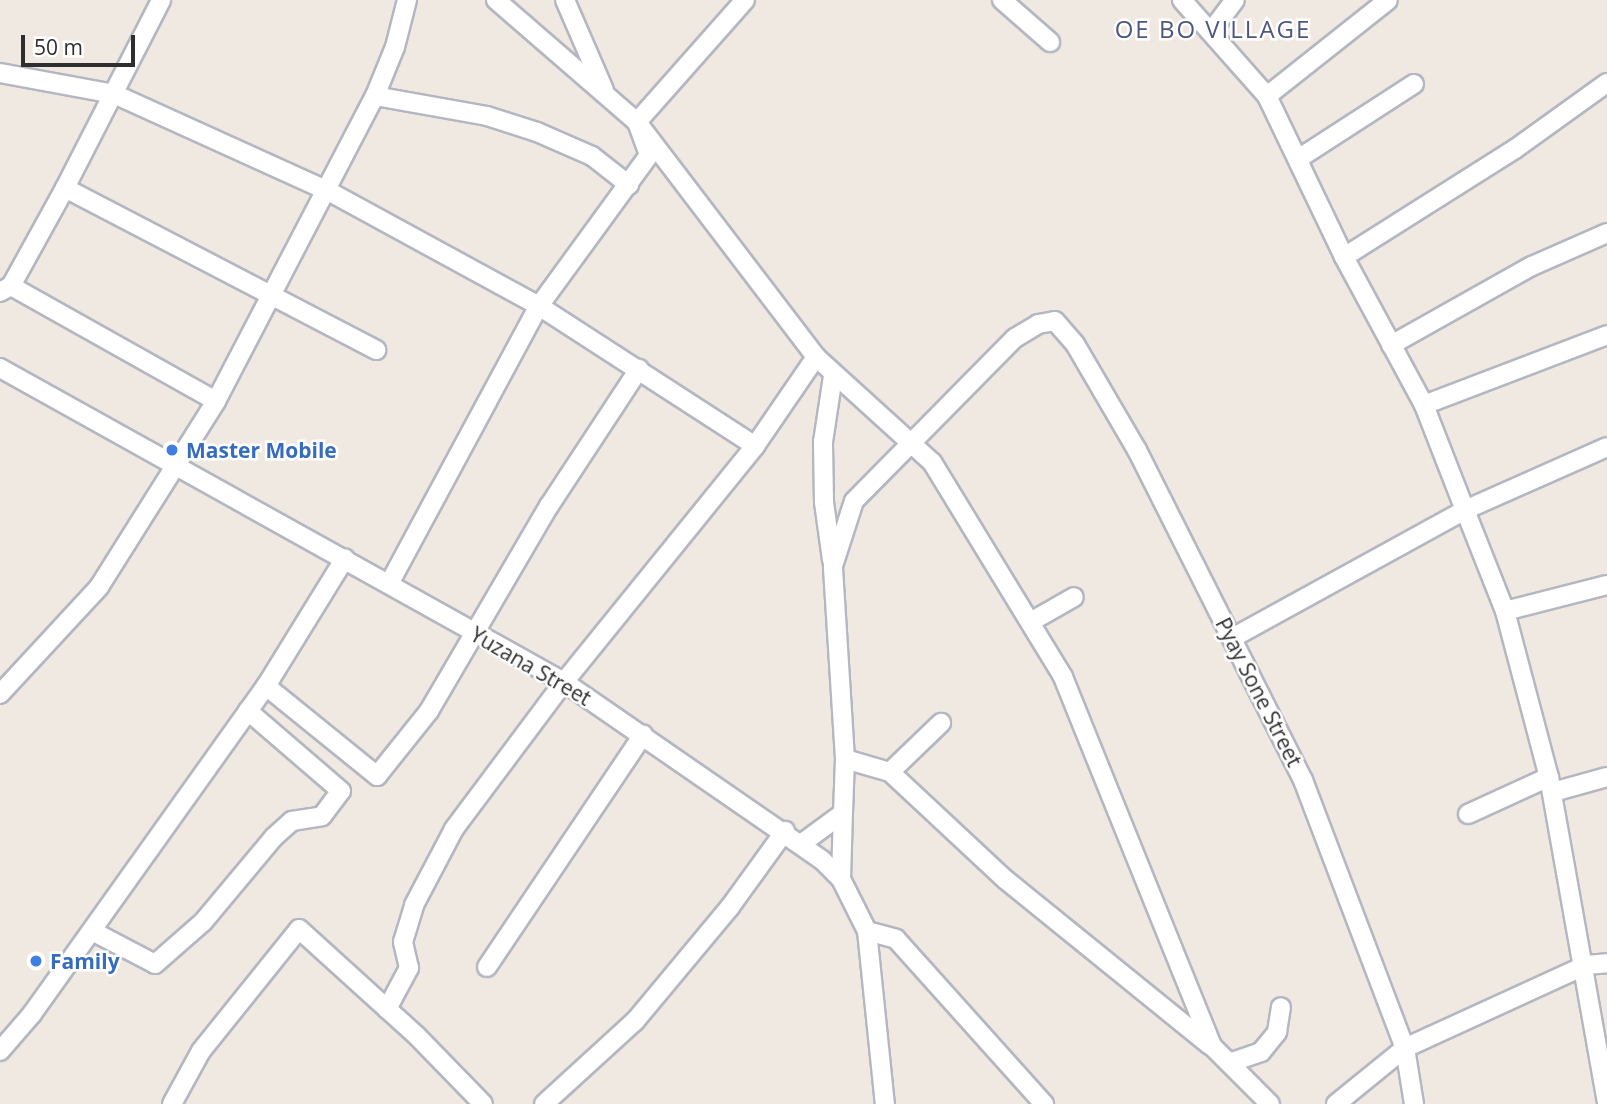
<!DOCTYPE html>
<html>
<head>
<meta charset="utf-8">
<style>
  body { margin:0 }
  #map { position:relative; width:1607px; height:1104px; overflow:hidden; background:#efe9e1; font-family:"Open Sans",sans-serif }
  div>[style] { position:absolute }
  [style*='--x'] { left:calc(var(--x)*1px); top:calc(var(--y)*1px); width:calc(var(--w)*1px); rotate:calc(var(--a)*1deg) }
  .roads { filter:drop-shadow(2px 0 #b4b7c1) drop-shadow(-2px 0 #b4b7c1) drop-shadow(0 2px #b4b7c1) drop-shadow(0 -2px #b4b7c1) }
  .minor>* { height:18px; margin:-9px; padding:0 9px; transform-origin:9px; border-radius:9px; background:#fff }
  .dots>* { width:19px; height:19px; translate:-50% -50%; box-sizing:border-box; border:4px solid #fff; border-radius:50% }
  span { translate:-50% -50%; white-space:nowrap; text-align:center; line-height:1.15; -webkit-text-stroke:5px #fff; paint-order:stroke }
  .shop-label { font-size:21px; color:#366cbe; font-weight:700 }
  .left { translate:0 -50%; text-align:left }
  .street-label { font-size:21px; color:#2e2e2e }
  .quarter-label { font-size:24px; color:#4d5680; letter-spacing:2px }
  .scale { position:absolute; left:21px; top:35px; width:114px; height:32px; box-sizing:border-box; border:4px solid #2e2e2e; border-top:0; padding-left:9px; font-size:21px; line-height:24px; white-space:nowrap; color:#2e2e2e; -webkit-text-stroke:5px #fff; paint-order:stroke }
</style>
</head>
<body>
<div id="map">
  <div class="roads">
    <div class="minor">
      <div style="--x:496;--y:0;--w:186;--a:40.9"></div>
      <div style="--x:637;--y:122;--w:295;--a:52.7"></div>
      <div style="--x:816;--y:357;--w:156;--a:42.2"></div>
      <div style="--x:932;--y:462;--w:252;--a:58.6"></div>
      <div style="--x:1063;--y:677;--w:398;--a:68"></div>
      <div style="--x:1212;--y:1046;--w:82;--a:45"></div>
      <div style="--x:565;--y:0;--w:98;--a:66.6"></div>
      <div style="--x:1002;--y:0;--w:64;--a:41.2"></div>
      <div style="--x:1182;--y:0;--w:128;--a:48.5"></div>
      <div style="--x:1267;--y:96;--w:178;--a:64.4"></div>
      <div style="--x:1344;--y:257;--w:168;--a:61.6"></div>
      <div style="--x:1424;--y:405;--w:113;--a:68.7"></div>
      <div style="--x:1465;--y:510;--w:109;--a:68.4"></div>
      <div style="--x:1505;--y:611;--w:172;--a:75.2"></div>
      <div style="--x:1549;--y:777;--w:331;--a:79.9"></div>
      <div style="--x:1213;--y:29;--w:36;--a:-53"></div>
      <div style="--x:0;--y:73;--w:116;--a:10.4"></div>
      <div style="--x:114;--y:94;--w:235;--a:24.4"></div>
      <div style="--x:328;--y:191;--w:240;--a:28.6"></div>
      <div style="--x:539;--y:306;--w:257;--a:32.9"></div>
      <div style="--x:375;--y:96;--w:114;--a:10.1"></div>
      <div style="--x:487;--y:116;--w:52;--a:17.7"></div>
      <div style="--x:537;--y:132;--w:60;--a:23.6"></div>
      <div style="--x:592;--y:156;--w:47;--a:38.1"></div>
      <div style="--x:1267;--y:96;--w:154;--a:-38.4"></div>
      <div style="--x:1298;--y:159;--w:138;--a:-32.9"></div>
      <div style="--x:65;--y:188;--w:351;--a:27.5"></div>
      <div style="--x:1344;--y:257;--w:202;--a:-32.3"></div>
      <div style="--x:1515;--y:149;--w:113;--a:-35.7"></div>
      <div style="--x:11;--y:286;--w:235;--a:29.3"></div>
      <div style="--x:0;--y:292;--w:13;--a:-29"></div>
      <div style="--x:11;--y:286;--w:112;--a:-61.1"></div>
      <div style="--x:65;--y:188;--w:211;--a:-62.9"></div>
      <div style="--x:1391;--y:345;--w:162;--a:-29.3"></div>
      <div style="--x:1532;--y:266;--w:82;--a:-23.7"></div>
      <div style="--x:0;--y:368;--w:646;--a:29.11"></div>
      <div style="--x:564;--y:682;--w:313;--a:34.6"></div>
      <div style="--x:822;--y:860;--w:27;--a:45"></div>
      <div style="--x:841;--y:879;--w:58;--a:63.4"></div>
      <div style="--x:867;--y:931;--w:174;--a:84.1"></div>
      <div style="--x:1424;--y:405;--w:196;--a:-20.9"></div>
      <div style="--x:832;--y:560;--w:59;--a:-97.9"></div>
      <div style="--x:824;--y:502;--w:60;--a:-91"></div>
      <div style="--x:823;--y:442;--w:67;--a:-81.4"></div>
      <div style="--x:389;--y:584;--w:316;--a:-61.7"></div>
      <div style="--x:539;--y:306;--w:187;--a:-53.9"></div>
      <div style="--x:649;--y:155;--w:35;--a:-110"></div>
      <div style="--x:637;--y:122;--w:163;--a:-48.5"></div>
      <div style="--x:1505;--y:611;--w:105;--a:-14.3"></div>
      <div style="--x:1032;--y:621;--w:48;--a:-29.7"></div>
      <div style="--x:1232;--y:638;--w:266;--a:-28.8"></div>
      <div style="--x:1465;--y:510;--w:155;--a:-23.9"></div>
      <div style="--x:266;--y:686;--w:143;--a:39"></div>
      <div style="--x:377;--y:776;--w:83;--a:-51.3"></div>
      <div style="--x:429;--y:711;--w:238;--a:-59.7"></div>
      <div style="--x:549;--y:506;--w:164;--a:-56.7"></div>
      <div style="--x:0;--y:694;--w:146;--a:-47.2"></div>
      <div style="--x:99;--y:587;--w:220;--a:-57.8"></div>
      <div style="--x:216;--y:401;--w:344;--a:-62.5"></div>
      <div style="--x:375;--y:96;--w:53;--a:-67.8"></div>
      <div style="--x:395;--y:47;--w:49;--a:-75.7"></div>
      <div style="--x:845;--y:759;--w:193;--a:-93.6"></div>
      <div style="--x:833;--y:566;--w:68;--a:-72.1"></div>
      <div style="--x:854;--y:501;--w:229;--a:-45.4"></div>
      <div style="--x:1015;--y:338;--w:27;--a:-31"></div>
      <div style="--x:1038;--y:324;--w:17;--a:-10"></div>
      <div style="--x:1055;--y:321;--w:30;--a:49"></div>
      <div style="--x:1075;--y:344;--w:123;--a:59.7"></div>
      <div style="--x:1137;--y:450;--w:369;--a:63.3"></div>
      <div style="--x:1303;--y:780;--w:287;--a:69.2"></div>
      <div style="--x:1405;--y:1048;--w:57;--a:80.9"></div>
      <div style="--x:890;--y:772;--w:71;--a:-43.9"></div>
      <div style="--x:1553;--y:792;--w:56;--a:-15.5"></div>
      <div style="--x:1468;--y:814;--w:89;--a:-24.6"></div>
      <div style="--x:801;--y:844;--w:52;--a:-36.4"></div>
      <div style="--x:843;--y:813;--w:54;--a:-87.9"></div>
      <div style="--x:845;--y:759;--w:47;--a:16.1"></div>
      <div style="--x:890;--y:772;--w:158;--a:43"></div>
      <div style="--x:1006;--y:880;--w:262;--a:39"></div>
      <div style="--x:841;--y:879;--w:66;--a:-88.3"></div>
      <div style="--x:92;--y:931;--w:71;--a:27.6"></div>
      <div style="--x:155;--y:964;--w:64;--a:-41.2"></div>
      <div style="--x:203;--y:922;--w:111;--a:-50.1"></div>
      <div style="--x:274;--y:837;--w:24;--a:-42"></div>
      <div style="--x:292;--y:821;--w:30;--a:-9"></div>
      <div style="--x:322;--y:816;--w:31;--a:-53"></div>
      <div style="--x:341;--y:791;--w:123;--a:-139.3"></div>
      <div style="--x:867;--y:931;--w:30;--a:15"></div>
      <div style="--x:896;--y:939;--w:222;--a:48.1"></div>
      <div style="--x:487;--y:967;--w:280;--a:-56.1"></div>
      <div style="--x:387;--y:1009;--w:47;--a:-61.8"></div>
      <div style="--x:409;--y:968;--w:27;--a:-103"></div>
      <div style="--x:403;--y:942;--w:39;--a:-73"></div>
      <div style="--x:414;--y:905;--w:86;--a:-62.2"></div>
      <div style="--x:454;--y:829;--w:184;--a:-53.2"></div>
      <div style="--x:564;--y:682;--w:304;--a:-51"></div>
      <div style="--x:755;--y:446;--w:108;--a:-55.6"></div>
      <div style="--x:0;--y:1051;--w:49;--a:-49.1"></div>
      <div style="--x:32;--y:1014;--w:403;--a:-54.5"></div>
      <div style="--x:266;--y:686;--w:150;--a:-58.3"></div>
      <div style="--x:1229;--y:1063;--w:34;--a:-19"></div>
      <div style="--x:1261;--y:1052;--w:26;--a:-51"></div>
      <div style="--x:1277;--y:1032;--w:25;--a:-81"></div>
      <div style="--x:172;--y:1104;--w:60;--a:-61.3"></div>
      <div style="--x:201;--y:1051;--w:156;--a:-51.2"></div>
      <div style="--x:299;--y:929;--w:158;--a:42.2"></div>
      <div style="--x:416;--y:1035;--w:96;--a:45.8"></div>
      <div style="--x:544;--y:1104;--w:123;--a:-42.4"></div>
      <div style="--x:635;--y:1021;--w:148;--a:-50.2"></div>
      <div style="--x:730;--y:907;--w:94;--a:-54.1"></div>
      <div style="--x:1336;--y:1104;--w:89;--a:-39.1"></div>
      <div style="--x:1405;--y:1048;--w:199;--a:-24.6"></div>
      <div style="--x:1586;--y:965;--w:21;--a:-5"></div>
    </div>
  </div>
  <div class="dots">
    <div style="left:172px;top:450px;background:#3f7fe0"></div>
    <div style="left:36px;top:961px;background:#3f7fe0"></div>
  </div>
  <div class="shop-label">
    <span class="left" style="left:186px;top:450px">Master Mobile</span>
    <span class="left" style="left:50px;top:961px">Family</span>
  </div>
  <div class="street-label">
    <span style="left:531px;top:666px;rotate:30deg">Yuzana Street</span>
    <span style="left:1259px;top:692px;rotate:63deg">Pyay Sone Street</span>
  </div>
  <div class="quarter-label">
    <span style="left:1213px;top:29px">OE BO VILLAGE</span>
  </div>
  <div class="scale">50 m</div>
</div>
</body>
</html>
